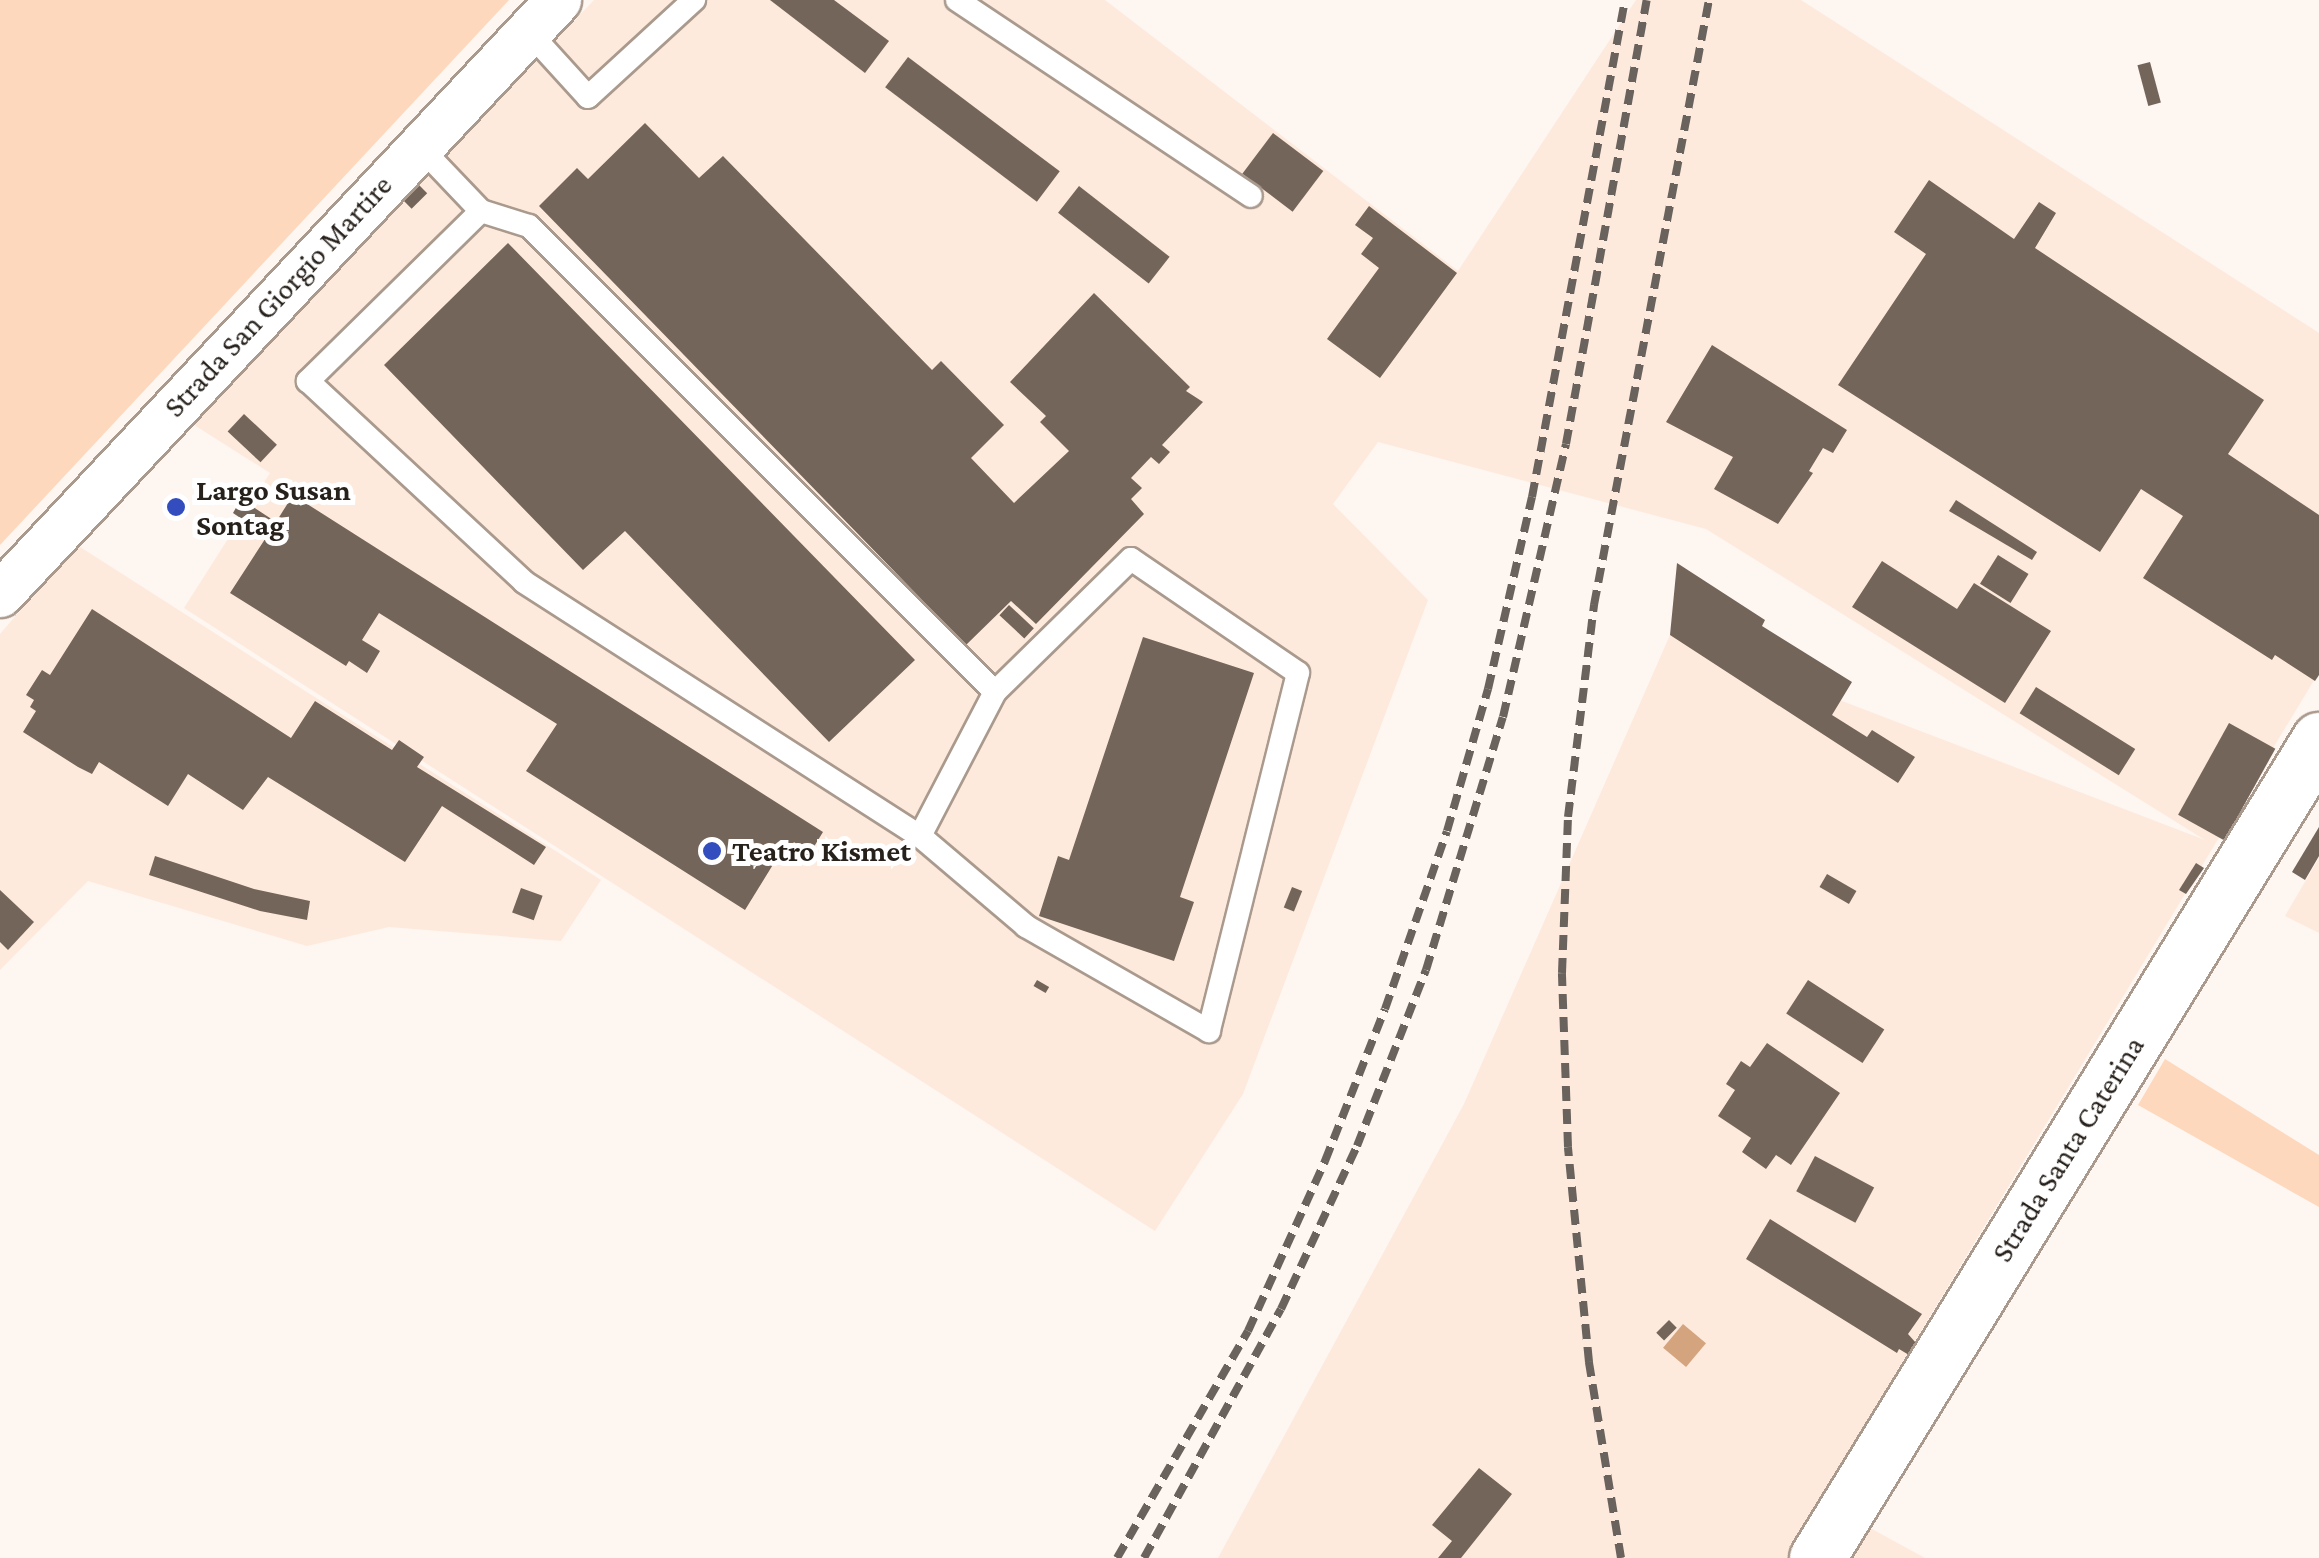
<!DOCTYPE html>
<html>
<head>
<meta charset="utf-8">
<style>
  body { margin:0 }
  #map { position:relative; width:2319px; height:1558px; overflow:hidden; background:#fef6f1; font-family:"Crimson Pro",serif }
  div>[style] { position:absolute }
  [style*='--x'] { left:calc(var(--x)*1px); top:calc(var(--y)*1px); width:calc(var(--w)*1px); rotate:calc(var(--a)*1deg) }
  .built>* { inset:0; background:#fdeadc }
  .green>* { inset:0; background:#fed8bc }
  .water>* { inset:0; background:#d4a47e; transform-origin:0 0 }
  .building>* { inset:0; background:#74655a; transform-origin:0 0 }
  .roads { filter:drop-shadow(2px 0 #aa9a8e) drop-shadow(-2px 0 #aa9a8e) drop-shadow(0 2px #aa9a8e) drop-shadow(0 -2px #aa9a8e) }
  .lane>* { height:22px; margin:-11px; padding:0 11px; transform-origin:11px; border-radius:11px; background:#fff }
  .street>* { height:45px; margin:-22.5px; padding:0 22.5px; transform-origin:22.5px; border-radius:22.5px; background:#fff }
  .secondary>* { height:55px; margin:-27.5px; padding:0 27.5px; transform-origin:27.5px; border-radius:27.5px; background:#fff }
  .rail>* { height:8px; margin-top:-4px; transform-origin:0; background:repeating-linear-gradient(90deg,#69625d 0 15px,transparent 0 23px) }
  .dots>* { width:28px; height:28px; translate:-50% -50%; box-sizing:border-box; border:5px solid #fff; border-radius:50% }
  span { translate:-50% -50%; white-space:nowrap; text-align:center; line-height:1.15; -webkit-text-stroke:10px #fff; paint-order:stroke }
  .street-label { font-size:30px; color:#27211c }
  .poi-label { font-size:30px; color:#27211c; font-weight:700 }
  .left { translate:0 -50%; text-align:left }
</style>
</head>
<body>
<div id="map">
  <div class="built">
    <div style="clip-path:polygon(594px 0,1105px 0,1458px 271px,1636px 0,1801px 0,2319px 333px,2319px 672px,1819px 1500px,1925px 1558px,1218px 1558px,1464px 1104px,1670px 635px,2205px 840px,1706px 529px,1378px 442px,1333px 504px,1428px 600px,1243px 1094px,1155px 1231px,184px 608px,270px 473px,191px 423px)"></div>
    <div style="clip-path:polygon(77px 545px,601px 880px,561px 941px,389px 927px,307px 946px,88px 881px,0 970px,0 634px)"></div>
    <div style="clip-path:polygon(2319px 858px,2319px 933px,2285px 916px)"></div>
  </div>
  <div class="green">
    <div style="clip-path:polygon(0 0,509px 0,0 545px)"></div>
    <div style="clip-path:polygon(2165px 1059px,2319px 1155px,2319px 1207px,2138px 1105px)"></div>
  </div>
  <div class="water">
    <div style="left:1683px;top:1324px;width:30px;height:31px;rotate:40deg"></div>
  </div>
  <div class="building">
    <div style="clip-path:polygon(770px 0,834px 0,889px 41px,865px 73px)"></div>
    <div style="left:908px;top:57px;width:190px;height:38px;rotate:37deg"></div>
    <div style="left:2150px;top:62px;width:42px;height:13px;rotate:75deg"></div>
    <div style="clip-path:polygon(645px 123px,699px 178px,723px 156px,932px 370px,941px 361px,1004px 425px,971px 458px,1014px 503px,1069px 451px,1040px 422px,1046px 416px,1010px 382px,1094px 293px,1190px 387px,1186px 391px,1203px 402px,1162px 445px,1170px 452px,1159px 464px,1151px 457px,1131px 478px,1142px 488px,1131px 499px,1144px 514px,1036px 624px,1011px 601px,966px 645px,539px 206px,577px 168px,588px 179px)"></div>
    <div style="left:1273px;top:133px;width:63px;height:51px;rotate:37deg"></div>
    <div style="clip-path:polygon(1929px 180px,2014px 239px,2039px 202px,2056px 213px,2035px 248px,2264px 400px,2228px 454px,2319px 515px,2319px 675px,2315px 681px,2275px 655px,2272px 660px,2143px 578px,2183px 516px,2141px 489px,2100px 552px,1838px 385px,1926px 254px,1894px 232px)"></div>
    <div style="left:418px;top:184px;width:13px;height:22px;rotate:45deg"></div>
    <div style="left:1079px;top:186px;width:115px;height:34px;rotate:38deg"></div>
    <div style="clip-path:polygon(1369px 206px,1457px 273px,1380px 378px,1327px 339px,1379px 268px,1361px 254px,1373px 238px,1355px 225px)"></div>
    <div style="clip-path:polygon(508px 243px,915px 660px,829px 742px,625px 531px,583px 570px,384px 365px)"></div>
    <div style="clip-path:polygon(1712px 345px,1847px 430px,1833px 453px,1823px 448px,1809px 471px,1813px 473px,1778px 524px,1714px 489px,1733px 457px,1666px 422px)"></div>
    <div style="left:244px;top:414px;width:45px;height:24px;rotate:43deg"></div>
    <div style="clip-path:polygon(293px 495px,823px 832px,807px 858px,785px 845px,745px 910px,526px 771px,557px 724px,379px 613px,362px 640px,380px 651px,367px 673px,349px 661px,346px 666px,230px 593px,267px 536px,233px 513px,241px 499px,276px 522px)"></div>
    <div style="clip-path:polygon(1956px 500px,2037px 552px,2032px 560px,1949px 511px)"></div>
    <div style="left:1998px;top:555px;width:36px;height:34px;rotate:32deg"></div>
    <div style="clip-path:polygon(1882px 561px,1957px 609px,1974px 583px,2051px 631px,2005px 703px,1852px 607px)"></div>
    <div style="clip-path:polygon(1677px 563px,1765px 620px,1762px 626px,1852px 682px,1832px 715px,1867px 737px,1872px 730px,1915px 757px,1898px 783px,1670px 635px)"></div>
    <div style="left:1009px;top:605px;width:34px;height:14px;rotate:43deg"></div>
    <div style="clip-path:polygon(92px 609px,291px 738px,315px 701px,392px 750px,399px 740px,424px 757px,417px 767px,546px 847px,534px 865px,442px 806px,405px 862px,268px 777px,243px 810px,188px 774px,168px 806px,99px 762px,92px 774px,78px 767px,23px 732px,36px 711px,30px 707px,34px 700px,26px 695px,42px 670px,50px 675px)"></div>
    <div style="clip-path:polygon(1143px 637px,1254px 673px,1180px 897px,1194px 902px,1174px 961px,1039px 916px,1058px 856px,1069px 860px)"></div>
    <div style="left:2036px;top:687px;width:117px;height:31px;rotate:32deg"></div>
    <div style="left:2229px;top:723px;width:53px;height:105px;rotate:29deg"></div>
    <div style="clip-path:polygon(2319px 827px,2319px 856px,2305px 880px,2292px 872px)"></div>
    <div style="clip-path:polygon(155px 856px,254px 889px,310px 901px,307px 920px,260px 911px,149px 875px)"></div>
    <div style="clip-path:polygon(2196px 863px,2204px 868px,2186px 894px,2179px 890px)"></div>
    <div style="left:1827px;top:874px;width:34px;height:15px;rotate:30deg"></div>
    <div style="left:1292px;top:887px;width:11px;height:22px;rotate:22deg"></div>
    <div style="left:521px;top:888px;width:23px;height:26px;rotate:20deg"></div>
    <div style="clip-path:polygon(0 890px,34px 922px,8px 950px,0 942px)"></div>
    <div style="left:1037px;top:980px;width:14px;height:7px;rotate:30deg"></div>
    <div style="left:1808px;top:980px;width:91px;height:40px;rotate:33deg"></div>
    <div style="clip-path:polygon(1767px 1043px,1840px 1093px,1791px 1165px,1776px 1155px,1766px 1169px,1742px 1152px,1751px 1138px,1718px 1116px,1735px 1090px,1726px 1084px,1737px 1067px,1741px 1061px,1750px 1067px)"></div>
    <div style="left:1815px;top:1156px;width:67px;height:40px;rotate:28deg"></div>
    <div style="clip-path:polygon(1770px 1219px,1922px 1314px,1908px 1334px,1916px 1343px,1909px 1355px,1899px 1349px,1897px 1353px,1746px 1259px)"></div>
    <div style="left:1669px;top:1320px;width:11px;height:18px;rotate:45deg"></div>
    <div style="clip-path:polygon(1479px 1468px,1512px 1494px,1461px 1558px,1438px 1558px,1452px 1541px,1432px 1525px)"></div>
  </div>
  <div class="roads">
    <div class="lane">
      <div style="--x:957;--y:0;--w:353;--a:33.7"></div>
      <div style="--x:528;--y:31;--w:89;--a:47.7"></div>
      <div style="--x:588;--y:97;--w:144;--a:-42.5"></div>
      <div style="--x:419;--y:146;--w:90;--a:46.4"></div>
      <div style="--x:481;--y:211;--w:50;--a:17.4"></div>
      <div style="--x:529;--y:226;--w:659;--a:45"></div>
      <div style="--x:481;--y:211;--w:243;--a:135.5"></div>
      <div style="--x:308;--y:381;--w:295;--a:42.9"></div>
      <div style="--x:524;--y:582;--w:470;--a:32.7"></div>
      <div style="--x:920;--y:836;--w:162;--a:-62.5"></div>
      <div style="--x:995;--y:692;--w:190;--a:-44.4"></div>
      <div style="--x:1131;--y:559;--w:202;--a:34.3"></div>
      <div style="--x:1298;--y:673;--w:369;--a:104"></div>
      <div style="--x:1209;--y:1031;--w:211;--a:-150.2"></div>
      <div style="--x:1026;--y:926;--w:139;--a:-139.7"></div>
    </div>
    <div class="street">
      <div style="--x:0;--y:594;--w:815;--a:-46.79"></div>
    </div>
    <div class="secondary">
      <div style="--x:1817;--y:1558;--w:960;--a:-58.46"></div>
    </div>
  </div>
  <div class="rail">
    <div style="--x:1117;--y:1558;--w:262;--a:-60"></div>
    <div style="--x:1248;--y:1331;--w:187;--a:-65.6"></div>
    <div style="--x:1325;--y:1161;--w:163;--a:-68.5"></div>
    <div style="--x:1385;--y:1009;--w:188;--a:-70.8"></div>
    <div style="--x:1447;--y:831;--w:148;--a:-73.9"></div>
    <div style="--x:1488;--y:689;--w:197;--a:-77.1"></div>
    <div style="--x:1532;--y:497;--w:506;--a:-79.4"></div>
    <div style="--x:1144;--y:1558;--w:284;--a:-61.2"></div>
    <div style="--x:1281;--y:1309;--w:180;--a:-65"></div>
    <div style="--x:1357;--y:1146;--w:189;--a:-68.6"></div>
    <div style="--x:1426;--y:970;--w:264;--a:-73.1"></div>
    <div style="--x:1503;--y:717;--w:280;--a:-77"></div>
    <div style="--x:1566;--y:444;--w:451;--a:-79.7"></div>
    <div style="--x:1621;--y:1558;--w:199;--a:-99.3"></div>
    <div style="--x:1589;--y:1362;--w:216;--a:-95.6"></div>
    <div style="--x:1568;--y:1147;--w:174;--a:-92"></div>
    <div style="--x:1562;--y:973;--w:156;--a:-87.8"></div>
    <div style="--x:1568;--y:817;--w:214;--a:-83"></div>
    <div style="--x:1594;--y:605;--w:616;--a:-79.24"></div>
  </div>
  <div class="dots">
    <div style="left:176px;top:507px;background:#334dbe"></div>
    <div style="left:712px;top:851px;background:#334dbe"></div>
  </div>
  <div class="street-label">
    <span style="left:278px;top:296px;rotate:-47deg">Strada San Giorgio Martire</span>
    <span style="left:2068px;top:1149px;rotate:-58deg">Strada Santa Caterina</span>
  </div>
  <div class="poi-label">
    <span class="left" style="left:196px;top:507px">Largo Susan<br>Sontag</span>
    <span class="left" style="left:732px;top:851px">Teatro Kismet</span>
  </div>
</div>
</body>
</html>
